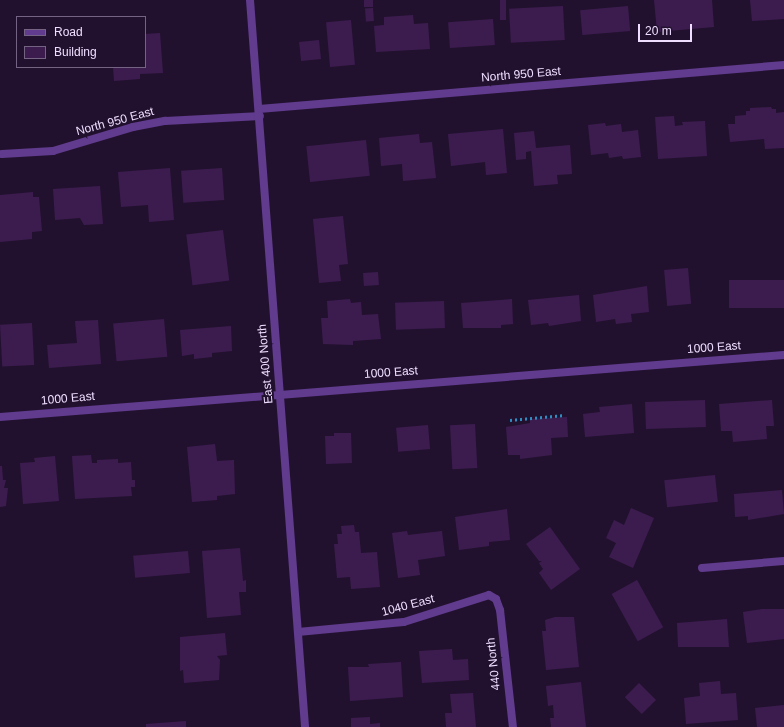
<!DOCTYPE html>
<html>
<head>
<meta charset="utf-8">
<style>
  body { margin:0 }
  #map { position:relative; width:784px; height:727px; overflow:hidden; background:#22112e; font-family:Arial,sans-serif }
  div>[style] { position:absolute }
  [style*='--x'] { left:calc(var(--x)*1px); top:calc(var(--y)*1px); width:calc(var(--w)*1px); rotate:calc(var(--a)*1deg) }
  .building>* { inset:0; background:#3c1c4f; transform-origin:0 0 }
  .path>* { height:2.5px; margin-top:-1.25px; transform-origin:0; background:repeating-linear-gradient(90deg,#2d8ec3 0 2px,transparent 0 5px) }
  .minor>* { height:8px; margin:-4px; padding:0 4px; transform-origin:4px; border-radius:4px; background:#603b8e }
  .tertiary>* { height:8px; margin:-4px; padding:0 4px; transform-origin:4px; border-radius:4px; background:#603b8e }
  span { translate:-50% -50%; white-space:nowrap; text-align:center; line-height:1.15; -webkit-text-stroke:4px #22112e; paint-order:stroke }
  .street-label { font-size:12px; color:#efdeff }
  .legend { position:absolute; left:16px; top:16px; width:130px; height:52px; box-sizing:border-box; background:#22112e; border:1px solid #746382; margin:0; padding:5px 7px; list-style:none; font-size:12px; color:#efdeff }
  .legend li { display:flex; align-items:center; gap:8px; height:20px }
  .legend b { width:20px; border:1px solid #746382 }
  .scale { position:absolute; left:638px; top:24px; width:54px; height:18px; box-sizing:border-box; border:2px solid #efdeff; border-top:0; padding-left:5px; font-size:12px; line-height:14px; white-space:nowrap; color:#efdeff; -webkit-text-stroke:3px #22112e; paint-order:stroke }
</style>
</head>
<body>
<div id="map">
  <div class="building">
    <div style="left:364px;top:0;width:9px;height:7px"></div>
    <div style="left:500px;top:0;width:6px;height:20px"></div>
    <div style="clip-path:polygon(654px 0,712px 0,714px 27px,657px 32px)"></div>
    <div style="clip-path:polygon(750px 0,784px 0,784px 19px,752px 21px)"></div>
    <div style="left:563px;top:6px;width:34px;height:54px;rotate:87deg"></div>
    <div style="left:628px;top:6px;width:25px;height:48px;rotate:85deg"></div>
    <div style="left:373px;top:8px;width:13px;height:8px;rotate:86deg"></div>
    <div style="clip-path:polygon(413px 15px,414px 24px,428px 23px,430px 49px,376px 52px,374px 26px,384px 25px,384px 17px)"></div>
    <div style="left:493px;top:19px;width:26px;height:45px;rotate:86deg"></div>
    <div style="left:351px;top:20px;width:45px;height:25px;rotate:85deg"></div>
    <div style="clip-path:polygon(160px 33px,163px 73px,140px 74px,140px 79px,114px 81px,113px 67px,145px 67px,145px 34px)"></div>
    <div style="left:319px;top:40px;width:19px;height:20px;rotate:84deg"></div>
    <div style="clip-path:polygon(771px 107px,772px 109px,776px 109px,776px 113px,784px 112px,784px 148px,765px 149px,764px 139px,730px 142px,728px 124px,735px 124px,735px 116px,746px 115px,746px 111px,750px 111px,750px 108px)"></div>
    <div style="clip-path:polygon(674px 116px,675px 126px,683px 125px,682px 122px,705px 121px,707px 156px,658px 159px,655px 117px)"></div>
    <div style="clip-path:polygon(605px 123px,606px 126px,621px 124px,622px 132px,638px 130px,641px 157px,623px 159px,622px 156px,609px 158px,608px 153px,591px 155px,588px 125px)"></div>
    <div style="clip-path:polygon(503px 129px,507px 173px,486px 175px,485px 162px,451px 166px,448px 134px)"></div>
    <div style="clip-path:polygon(534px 131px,536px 148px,570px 145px,572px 174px,557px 175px,558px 184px,534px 186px,531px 151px,526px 152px,526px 159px,516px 160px,514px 133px)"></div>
    <div style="clip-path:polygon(419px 134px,420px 143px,432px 142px,436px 178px,403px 181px,402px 164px,381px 166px,379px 138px)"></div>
    <div style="left:366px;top:140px;width:36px;height:60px;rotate:84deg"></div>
    <div style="clip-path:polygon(170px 168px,174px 220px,149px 222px,148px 205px,121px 207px,118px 172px)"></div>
    <div style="left:222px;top:168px;width:32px;height:41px;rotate:86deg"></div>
    <div style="clip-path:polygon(100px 186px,103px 224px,84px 225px,80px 218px,55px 220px,53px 189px)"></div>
    <div style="clip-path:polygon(33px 192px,33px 197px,39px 197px,42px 231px,32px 232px,32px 239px,0 242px,0 195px)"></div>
    <div style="clip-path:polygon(343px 216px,348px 264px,339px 265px,341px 281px,319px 283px,313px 219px)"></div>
    <div style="left:223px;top:230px;width:51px;height:37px;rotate:83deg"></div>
    <div style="left:688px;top:268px;width:36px;height:24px;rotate:85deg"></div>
    <div style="left:378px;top:272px;width:13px;height:15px;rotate:86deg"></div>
    <div style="left:784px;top:280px;width:28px;height:55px;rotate:90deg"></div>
    <div style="clip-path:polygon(647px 286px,649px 312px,631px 314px,632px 322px,616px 324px,615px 319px,596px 322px,593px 295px)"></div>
    <div style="clip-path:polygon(579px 295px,581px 321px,549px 326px,548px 323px,531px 325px,528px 300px)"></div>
    <div style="clip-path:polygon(350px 299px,351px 303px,361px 302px,362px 315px,378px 314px,381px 339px,353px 341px,353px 345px,323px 344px,321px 318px,328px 318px,327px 301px)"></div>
    <div style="clip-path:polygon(512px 299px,513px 324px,501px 325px,501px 328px,463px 328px,461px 303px)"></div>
    <div style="left:444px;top:301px;width:27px;height:49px;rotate:88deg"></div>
    <div style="left:164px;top:319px;width:38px;height:51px;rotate:85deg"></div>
    <div style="clip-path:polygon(98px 320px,101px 364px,49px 368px,47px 345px,77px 343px,75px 321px)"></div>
    <div style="left:32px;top:323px;width:42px;height:32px;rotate:87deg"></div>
    <div style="clip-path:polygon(231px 326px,232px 351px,212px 353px,212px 357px,194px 359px,194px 354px,182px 356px,180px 330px)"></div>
    <div style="left:705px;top:400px;width:27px;height:60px;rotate:88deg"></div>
    <div style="clip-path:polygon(772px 400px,774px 426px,766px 426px,767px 439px,733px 442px,732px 431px,721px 431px,719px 404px)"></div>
    <div style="clip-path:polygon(632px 404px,634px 433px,585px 437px,583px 414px,600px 412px,599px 407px)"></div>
    <div style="clip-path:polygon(567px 417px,568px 437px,551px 438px,552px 455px,520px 459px,520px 455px,508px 455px,506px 427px,530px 423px,530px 419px)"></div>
    <div style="left:475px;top:424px;width:44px;height:25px;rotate:87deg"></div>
    <div style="left:428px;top:425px;width:24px;height:32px;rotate:85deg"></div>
    <div style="clip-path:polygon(334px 433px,351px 433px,352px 463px,326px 464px,325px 436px,334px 436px)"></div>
    <div style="clip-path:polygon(215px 444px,217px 461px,234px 460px,235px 494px,217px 496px,217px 500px,192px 502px,187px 447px)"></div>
    <div style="clip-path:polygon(91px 455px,92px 463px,97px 463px,97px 460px,118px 459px,118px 463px,131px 462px,132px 480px,135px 480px,135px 487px,131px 487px,132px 496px,75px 499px,72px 456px)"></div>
    <div style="clip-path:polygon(55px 456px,59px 501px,23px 504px,20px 463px,35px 462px,34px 458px)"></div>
    <div style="clip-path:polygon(0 466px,2px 466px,3px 480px,6px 480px,4px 488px,8px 488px,6px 506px,0 507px)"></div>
    <div style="left:715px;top:475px;width:27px;height:51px;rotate:84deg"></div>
    <div style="clip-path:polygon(782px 490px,784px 514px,748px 520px,748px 516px,735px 517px,734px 494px)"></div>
    <div style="clip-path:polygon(631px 508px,654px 518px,633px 568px,609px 557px,616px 543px,606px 538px,614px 520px,624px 525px)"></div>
    <div style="clip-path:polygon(507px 509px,510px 540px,489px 542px,489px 546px,459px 550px,455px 517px)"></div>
    <div style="clip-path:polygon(354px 525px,355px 532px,359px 532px,361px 553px,377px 552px,380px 587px,351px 589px,350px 577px,337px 578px,334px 544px,338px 544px,337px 534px,342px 534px,341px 526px)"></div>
    <div style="clip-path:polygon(550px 527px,580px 569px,551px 590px,539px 573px,543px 569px,539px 563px,542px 561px,539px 561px,526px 544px)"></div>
    <div style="clip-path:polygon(407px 531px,408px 535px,442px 531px,445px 556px,418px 560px,420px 575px,398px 578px,392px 533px)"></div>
    <div style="clip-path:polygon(240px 548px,243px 581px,246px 580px,246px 592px,239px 592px,241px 615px,207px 618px,202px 551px)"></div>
    <div style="left:188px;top:551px;width:22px;height:55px;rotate:85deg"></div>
    <div style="left:637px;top:580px;width:54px;height:29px;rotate:61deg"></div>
    <div style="clip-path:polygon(762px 609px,784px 609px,784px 639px,747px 643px,743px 612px)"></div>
    <div style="clip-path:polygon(555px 617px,574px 617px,579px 667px,546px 670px,542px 631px,546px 631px,545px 620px)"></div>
    <div style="clip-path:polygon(727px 619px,729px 647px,678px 647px,677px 623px)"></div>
    <div style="clip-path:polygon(225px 633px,227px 655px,217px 656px,220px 660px,219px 680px,184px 683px,183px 670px,180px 671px,180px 637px)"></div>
    <div style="clip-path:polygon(452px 649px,453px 660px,468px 659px,469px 680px,422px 683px,419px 651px)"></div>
    <div style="clip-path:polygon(401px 662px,403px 697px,350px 701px,348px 667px,369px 667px,368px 664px)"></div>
    <div style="clip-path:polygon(720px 681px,721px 694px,736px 693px,738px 720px,686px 724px,684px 698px,700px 696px,699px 683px)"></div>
    <div style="clip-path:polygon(581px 682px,586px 727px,551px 727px,550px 718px,554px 718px,553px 705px,548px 706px,546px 686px)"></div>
    <div style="left:639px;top:683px;width:24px;height:20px;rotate:45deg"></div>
    <div style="clip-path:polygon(473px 693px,476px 727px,446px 727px,445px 713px,452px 713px,450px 694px)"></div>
    <div style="clip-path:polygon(784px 705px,784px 727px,757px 727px,755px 708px)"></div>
    <div style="clip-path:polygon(370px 717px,370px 724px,380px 723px,380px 727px,351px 727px,351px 718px)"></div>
    <div style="clip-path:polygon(186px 721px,186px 727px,146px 727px,146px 724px)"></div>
  </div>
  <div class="path">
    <div style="--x:510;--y:420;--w:55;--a:-5.2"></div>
  </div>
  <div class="minor">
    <div style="--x:259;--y:109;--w:527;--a:-4.79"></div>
    <div style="--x:2;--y:154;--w:51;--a:-3.4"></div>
    <div style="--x:53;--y:151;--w:84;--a:-16.7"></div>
    <div style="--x:133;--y:127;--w:33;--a:-11"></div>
    <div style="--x:165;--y:121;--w:95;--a:-3"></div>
    <div style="--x:702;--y:568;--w:82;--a:-4.9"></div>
    <div style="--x:298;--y:632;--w:106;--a:-5.4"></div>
    <div style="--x:404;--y:622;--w:89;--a:-17.6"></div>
    <div style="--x:489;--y:595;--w:8;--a:30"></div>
    <div style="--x:496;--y:599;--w:12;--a:70"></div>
    <div style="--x:500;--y:610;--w:118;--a:83.7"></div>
  </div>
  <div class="tertiary">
    <div style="--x:250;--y:0;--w:729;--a:85.67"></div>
    <div style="--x:0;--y:417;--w:786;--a:-4.52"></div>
  </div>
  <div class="street-label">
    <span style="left:521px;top:75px;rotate:-5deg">North 950 East</span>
    <span style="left:115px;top:122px;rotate:-15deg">North 950 East</span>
    <span style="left:714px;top:348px;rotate:-4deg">1000 East</span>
    <span style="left:266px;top:364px;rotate:-95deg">East 400 North</span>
    <span style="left:391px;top:373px;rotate:-4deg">1000 East</span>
    <span style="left:68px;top:399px;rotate:-5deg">1000 East</span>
    <span style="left:408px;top:606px;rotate:-15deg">1040 East</span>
    <span style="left:494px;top:664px;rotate:-96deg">440 North</span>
  </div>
  <ul class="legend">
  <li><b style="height:5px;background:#603b8e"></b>Road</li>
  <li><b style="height:11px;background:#3c1c4f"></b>Building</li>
  </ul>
  <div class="scale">20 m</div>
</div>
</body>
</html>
